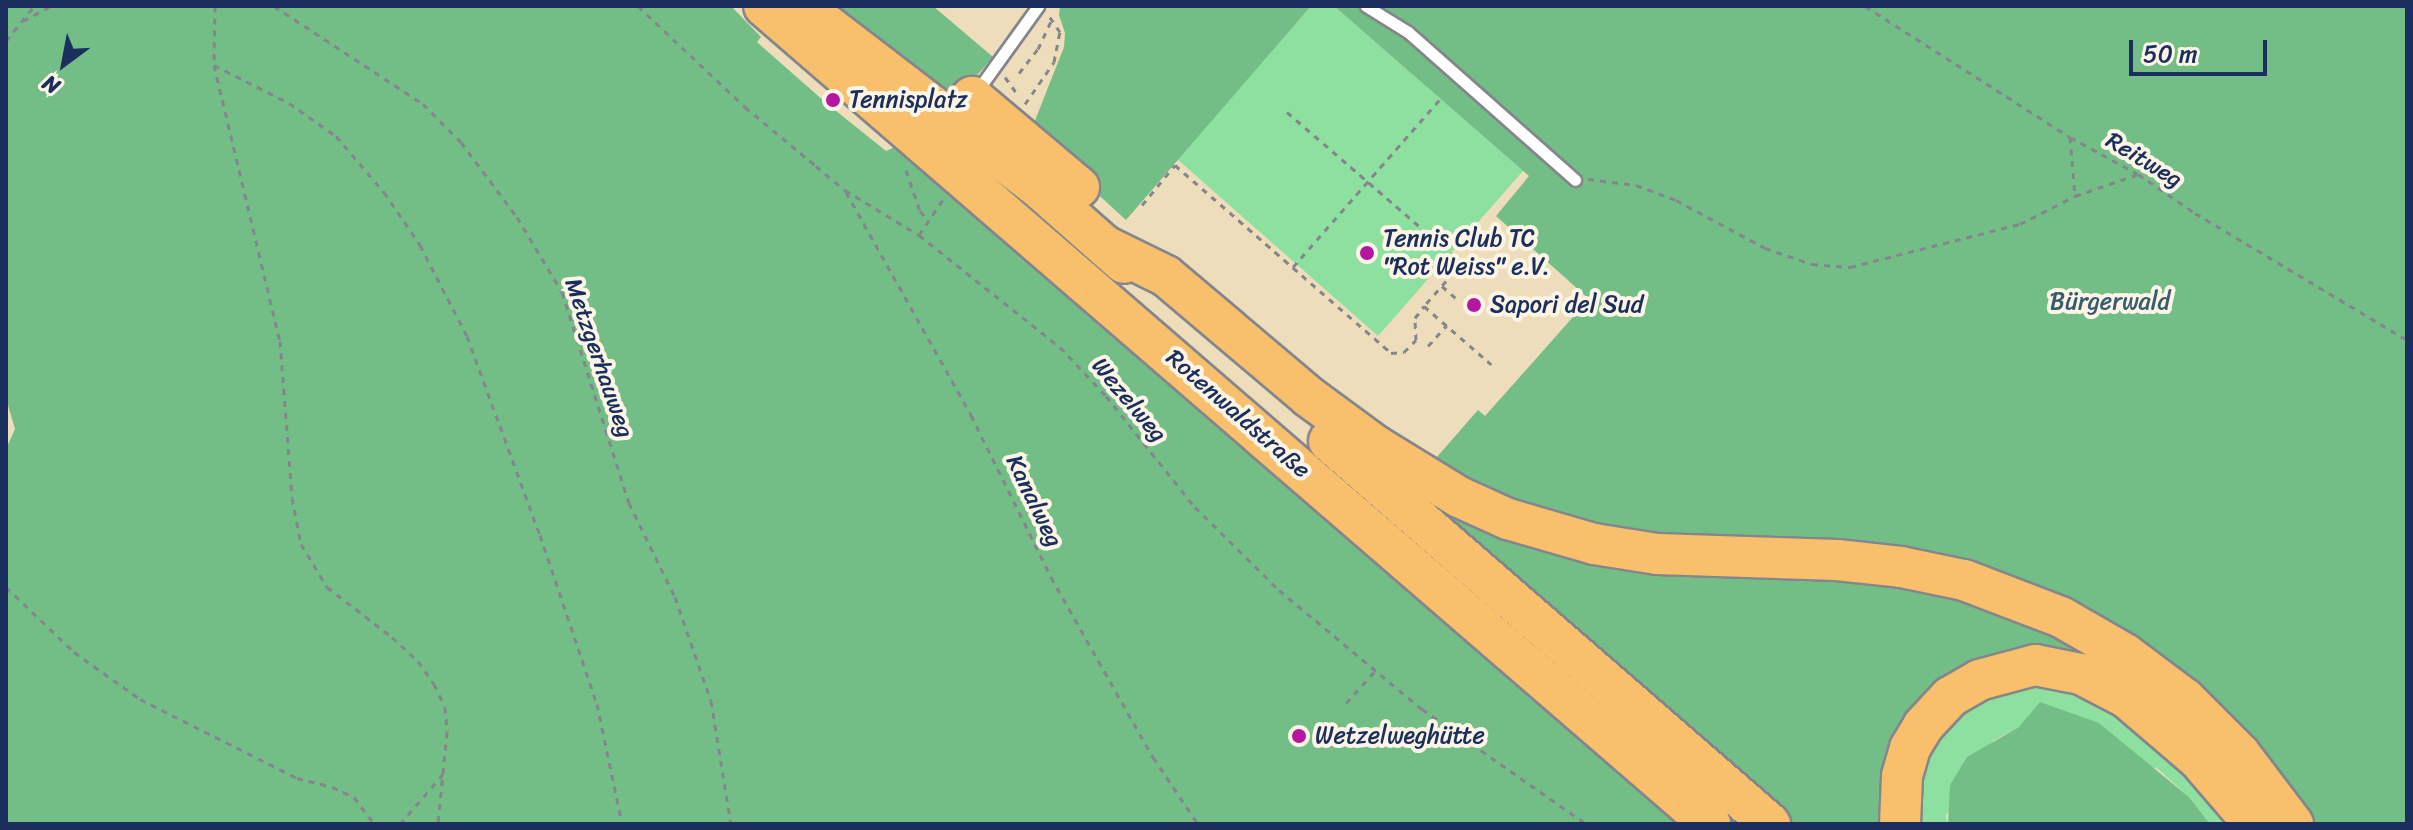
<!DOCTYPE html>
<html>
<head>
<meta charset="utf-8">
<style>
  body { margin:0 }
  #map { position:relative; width:2413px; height:830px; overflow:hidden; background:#eeddba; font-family:Sriracha,sans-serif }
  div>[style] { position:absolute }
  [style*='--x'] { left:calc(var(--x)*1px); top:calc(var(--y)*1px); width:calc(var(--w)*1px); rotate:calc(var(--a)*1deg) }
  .green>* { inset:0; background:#8ee0a0 }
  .forest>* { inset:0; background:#72be86 }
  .path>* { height:3px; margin-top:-1.5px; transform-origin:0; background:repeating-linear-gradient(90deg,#84868c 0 6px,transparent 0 12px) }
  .roads { filter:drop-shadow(2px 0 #84868c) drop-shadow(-2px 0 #84868c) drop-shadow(0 2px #84868c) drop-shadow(0 -2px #84868c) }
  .lane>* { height:11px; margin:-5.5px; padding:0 5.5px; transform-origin:5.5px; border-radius:5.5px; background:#fff }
  .highway>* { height:40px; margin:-20px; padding:0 20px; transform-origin:20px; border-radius:20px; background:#f8bf6c }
  .dots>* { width:22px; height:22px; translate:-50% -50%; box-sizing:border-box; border:4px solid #fcf5e5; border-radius:50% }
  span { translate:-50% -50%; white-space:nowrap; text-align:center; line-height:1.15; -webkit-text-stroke:8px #fcf5e5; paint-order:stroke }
  .poi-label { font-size:24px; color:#1b2f5e }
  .left { translate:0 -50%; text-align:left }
  .street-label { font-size:24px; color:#1b2f5e }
  .park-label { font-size:24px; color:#385b6e }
  .frame { position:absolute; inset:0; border:8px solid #1b2f5e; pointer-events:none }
  .north { position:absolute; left:24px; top:24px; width:80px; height:80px; -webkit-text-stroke:6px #fcf5e5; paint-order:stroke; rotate:212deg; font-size:22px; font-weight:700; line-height:32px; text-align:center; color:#1b2f5e }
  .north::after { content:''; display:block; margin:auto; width:28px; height:36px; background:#1b2f5e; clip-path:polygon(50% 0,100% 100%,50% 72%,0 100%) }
  .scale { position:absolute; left:2129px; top:40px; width:138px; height:36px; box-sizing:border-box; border:4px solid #1b2f5e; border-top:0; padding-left:10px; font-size:24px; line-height:28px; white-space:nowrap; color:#1b2f5e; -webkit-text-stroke:6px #fcf5e5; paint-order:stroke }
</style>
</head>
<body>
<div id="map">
  <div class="green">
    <div style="clip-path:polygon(1311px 6px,1334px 6px,1523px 171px,1378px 336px,1177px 159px)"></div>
    <div style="clip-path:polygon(2046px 678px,2132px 717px,2234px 824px,2210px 824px,2189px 797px,2158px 769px,2019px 727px,1993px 741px,1946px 816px,1948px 824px,1911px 824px,1915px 767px,1960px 704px)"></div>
  </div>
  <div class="forest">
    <div style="clip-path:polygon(6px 6px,731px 6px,761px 37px,757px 42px,825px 102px,886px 151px,897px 146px,1685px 824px,6px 824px,6px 449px,15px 429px,6px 398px)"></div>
    <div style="clip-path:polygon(820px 6px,933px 6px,993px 57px,965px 89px,952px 94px)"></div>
    <div style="clip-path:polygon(1060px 6px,1311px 6px,1126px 220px,1080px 178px,1034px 123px,1064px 47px,1065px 33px,1059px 15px)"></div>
    <div style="clip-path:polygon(1334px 6px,2407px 6px,2407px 824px,2311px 824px,2103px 622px,1694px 542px,1576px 526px,1429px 466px,1478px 410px,1485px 416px,1589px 299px,1496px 216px,1529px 176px)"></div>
    <div style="clip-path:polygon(1379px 466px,1434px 500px,1852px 574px,1969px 600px,2076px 642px,2172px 714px,1974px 664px,1885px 824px,1787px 824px)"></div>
    <div style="clip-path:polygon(2040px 702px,2099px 723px,2189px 797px,2210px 824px,1948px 824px,1950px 785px,1967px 757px,2019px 727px)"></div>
  </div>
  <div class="path">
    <div style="--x:215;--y:6;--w:59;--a:91"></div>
    <div style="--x:214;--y:65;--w:284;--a:76.6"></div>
    <div style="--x:280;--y:341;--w:157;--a:85.6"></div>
    <div style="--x:292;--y:498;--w:47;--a:78.9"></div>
    <div style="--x:301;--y:544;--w:50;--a:58.8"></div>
    <div style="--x:327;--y:587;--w:82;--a:37.6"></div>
    <div style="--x:392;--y:637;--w:35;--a:43"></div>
    <div style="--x:418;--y:661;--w:28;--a:55"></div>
    <div style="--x:434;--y:684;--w:25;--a:64"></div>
    <div style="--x:445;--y:707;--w:25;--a:85"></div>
    <div style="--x:447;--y:732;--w:92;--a:95.6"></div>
    <div style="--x:274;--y:6;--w:178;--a:33.3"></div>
    <div style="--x:423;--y:104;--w:54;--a:45"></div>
    <div style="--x:461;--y:142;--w:94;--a:53.3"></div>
    <div style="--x:517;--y:217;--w:87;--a:59"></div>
    <div style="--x:562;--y:292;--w:221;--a:72.4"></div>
    <div style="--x:629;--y:503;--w:105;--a:63.9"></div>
    <div style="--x:675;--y:597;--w:110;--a:70.9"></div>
    <div style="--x:711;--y:701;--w:125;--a:80.8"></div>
    <div style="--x:638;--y:6;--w:147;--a:43.3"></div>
    <div style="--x:745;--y:107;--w:92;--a:39.7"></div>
    <div style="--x:816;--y:166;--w:38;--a:40"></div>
    <div style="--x:845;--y:190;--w:87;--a:31.3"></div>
    <div style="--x:919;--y:235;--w:180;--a:38.5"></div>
    <div style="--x:1060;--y:347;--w:67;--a:46.8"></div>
    <div style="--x:1106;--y:396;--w:142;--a:51.3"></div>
    <div style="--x:1195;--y:507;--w:118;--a:44.7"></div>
    <div style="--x:1279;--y:590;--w:186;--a:39.8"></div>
    <div style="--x:1422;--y:709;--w:200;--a:35"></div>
    <div style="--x:1865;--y:6;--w:243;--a:32.6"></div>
    <div style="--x:2070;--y:137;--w:77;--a:28.6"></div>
    <div style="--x:2138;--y:174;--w:69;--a:34.4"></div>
    <div style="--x:2195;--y:213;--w:247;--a:30.9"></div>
    <div style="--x:23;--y:21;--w:32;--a:-28"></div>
    <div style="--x:6;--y:41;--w:45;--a:-51.3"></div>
    <div style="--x:214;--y:65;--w:84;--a:26.9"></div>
    <div style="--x:289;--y:103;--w:57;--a:35.1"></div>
    <div style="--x:336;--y:136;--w:74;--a:49.4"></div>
    <div style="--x:384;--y:192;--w:64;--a:55.8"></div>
    <div style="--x:420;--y:245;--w:102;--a:62.7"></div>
    <div style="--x:467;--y:336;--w:212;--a:69.9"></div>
    <div style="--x:540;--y:535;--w:178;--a:71.4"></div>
    <div style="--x:597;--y:704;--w:123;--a:78.2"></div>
    <div style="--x:1019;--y:73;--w:31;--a:-52"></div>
    <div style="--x:1038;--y:49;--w:33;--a:-65"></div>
    <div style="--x:1005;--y:77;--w:24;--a:54"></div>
    <div style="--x:1025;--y:104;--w:51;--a:-55.4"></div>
    <div style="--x:1054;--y:62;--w:31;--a:-79"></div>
    <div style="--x:1060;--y:32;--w:18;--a:-124"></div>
    <div style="--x:1287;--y:112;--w:231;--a:40.8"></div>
    <div style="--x:1462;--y:263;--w:57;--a:131.5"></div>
    <div style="--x:1424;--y:306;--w:89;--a:40.9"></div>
    <div style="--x:2070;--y:137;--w:59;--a:85.2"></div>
    <div style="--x:906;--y:170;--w:43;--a:71.1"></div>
    <div style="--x:920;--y:211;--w:12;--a:48"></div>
    <div style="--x:1588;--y:179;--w:48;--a:7.1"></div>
    <div style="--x:1636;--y:185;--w:43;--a:20.6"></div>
    <div style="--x:1676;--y:200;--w:101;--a:28.3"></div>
    <div style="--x:1765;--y:248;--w:50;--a:18.8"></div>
    <div style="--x:1812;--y:264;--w:38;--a:5"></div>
    <div style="--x:1850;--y:267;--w:175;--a:-14.2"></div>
    <div style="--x:2020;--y:224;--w:62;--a:-27"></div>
    <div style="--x:2075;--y:196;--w:67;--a:-19.2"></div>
    <div style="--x:846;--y:192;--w:256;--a:60.7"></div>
    <div style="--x:971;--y:415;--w:181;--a:63.7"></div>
    <div style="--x:1051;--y:577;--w:207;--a:60.5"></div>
    <div style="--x:1153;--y:757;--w:81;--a:56.1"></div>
    <div style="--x:1142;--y:205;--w:52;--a:-50.5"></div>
    <div style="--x:1175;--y:165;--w:286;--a:41"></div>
    <div style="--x:1391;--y:353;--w:13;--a:-4"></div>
    <div style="--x:1404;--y:352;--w:17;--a:-45"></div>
    <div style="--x:1416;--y:340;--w:22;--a:-93"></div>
    <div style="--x:1415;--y:318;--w:15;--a:-53"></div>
    <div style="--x:919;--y:235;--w:45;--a:-56"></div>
    <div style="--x:1462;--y:263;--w:18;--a:41"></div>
    <div style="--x:1293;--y:267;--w:222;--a:-48.8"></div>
    <div style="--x:1442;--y:286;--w:18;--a:41"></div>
    <div style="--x:1428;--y:346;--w:28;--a:-48"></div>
    <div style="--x:6;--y:587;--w:94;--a:43.7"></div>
    <div style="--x:74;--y:652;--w:81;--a:35.5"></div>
    <div style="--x:140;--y:699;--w:176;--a:26.7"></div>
    <div style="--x:297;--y:778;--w:36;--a:14"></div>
    <div style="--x:332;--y:787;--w:24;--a:24"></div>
    <div style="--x:354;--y:797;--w:34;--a:53"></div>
    <div style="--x:1346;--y:703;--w:43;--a:-47.8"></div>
    <div style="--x:400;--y:824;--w:67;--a:-49.2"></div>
  </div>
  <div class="roads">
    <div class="lane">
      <div style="--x:1366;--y:6;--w:49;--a:31.8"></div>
      <div style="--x:1408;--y:32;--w:223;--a:41.5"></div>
      <div style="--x:977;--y:91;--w:105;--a:-54.3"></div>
    </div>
    <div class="highway">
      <div style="--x:764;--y:6;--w:1251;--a:40.85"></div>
      <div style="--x:802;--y:6;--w:299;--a:37.5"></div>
      <div style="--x:1039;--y:188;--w:113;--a:41.4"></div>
      <div style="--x:949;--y:120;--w:33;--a:-45"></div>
      <div style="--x:972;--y:97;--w:140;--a:40.1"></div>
      <div style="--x:1105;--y:246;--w:68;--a:26.2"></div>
      <div style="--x:1166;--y:276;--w:187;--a:40.2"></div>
      <div style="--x:1309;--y:397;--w:83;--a:36.2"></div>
      <div style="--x:1376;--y:446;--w:97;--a:31.6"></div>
      <div style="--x:1459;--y:497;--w:54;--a:24.2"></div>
      <div style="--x:1508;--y:519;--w:90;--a:16.2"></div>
      <div style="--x:1594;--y:544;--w:64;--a:9"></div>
      <div style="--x:1657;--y:554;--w:180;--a:1.9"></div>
      <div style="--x:1837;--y:560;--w:64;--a:6.2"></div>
      <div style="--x:1901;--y:567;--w:64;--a:11.7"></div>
      <div style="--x:1964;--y:580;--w:104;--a:20.9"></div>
      <div style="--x:2061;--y:617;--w:74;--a:30"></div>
      <div style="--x:2125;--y:654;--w:75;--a:36.9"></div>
      <div style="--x:2185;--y:699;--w:78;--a:45"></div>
      <div style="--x:2240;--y:754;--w:88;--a:52.9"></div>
      <div style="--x:1329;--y:441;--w:584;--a:40.97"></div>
      <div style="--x:1900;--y:824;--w:48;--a:-87.6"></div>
      <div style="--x:1902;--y:776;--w:29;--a:-74"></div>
      <div style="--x:1910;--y:748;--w:26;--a:-59"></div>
      <div style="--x:1923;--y:726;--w:40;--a:-47"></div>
      <div style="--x:1950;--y:697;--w:34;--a:-30"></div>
      <div style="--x:1979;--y:680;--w:58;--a:-15"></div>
      <div style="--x:2035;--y:665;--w:47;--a:11.1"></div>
      <div style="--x:2081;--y:674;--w:52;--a:27.6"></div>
      <div style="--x:2127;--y:698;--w:95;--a:40.7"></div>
      <div style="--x:2199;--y:760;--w:84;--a:49.3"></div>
    </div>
  </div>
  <div class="dots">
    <div style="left:833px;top:100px;background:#b5179e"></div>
    <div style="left:1367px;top:253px;background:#b5179e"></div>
    <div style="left:1474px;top:305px;background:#b5179e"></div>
    <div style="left:1299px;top:736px;background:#b5179e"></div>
  </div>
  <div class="poi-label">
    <span class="left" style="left:849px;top:100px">Tennisplatz</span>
    <span class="left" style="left:1383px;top:253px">Tennis Club TC<br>"Rot Weiss" e.V.</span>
    <span class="left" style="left:1490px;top:305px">Sapori del Sud</span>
    <span class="left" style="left:1315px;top:736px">Wetzelweghütte</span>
  </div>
  <div class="street-label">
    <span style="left:2144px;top:160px;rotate:31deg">Reitweg</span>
    <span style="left:599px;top:358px;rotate:71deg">Metzgerhauweg</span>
    <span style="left:1129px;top:400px;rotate:50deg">Wezelweg</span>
    <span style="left:1238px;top:414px;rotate:41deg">Rotenwaldstraße</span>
    <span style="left:1034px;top:501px;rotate:64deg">Kanalweg</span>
  </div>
  <div class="park-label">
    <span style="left:2110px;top:302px">Bürgerwald</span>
  </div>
  <div class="frame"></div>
  <div class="north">N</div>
  <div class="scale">50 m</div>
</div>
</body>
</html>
